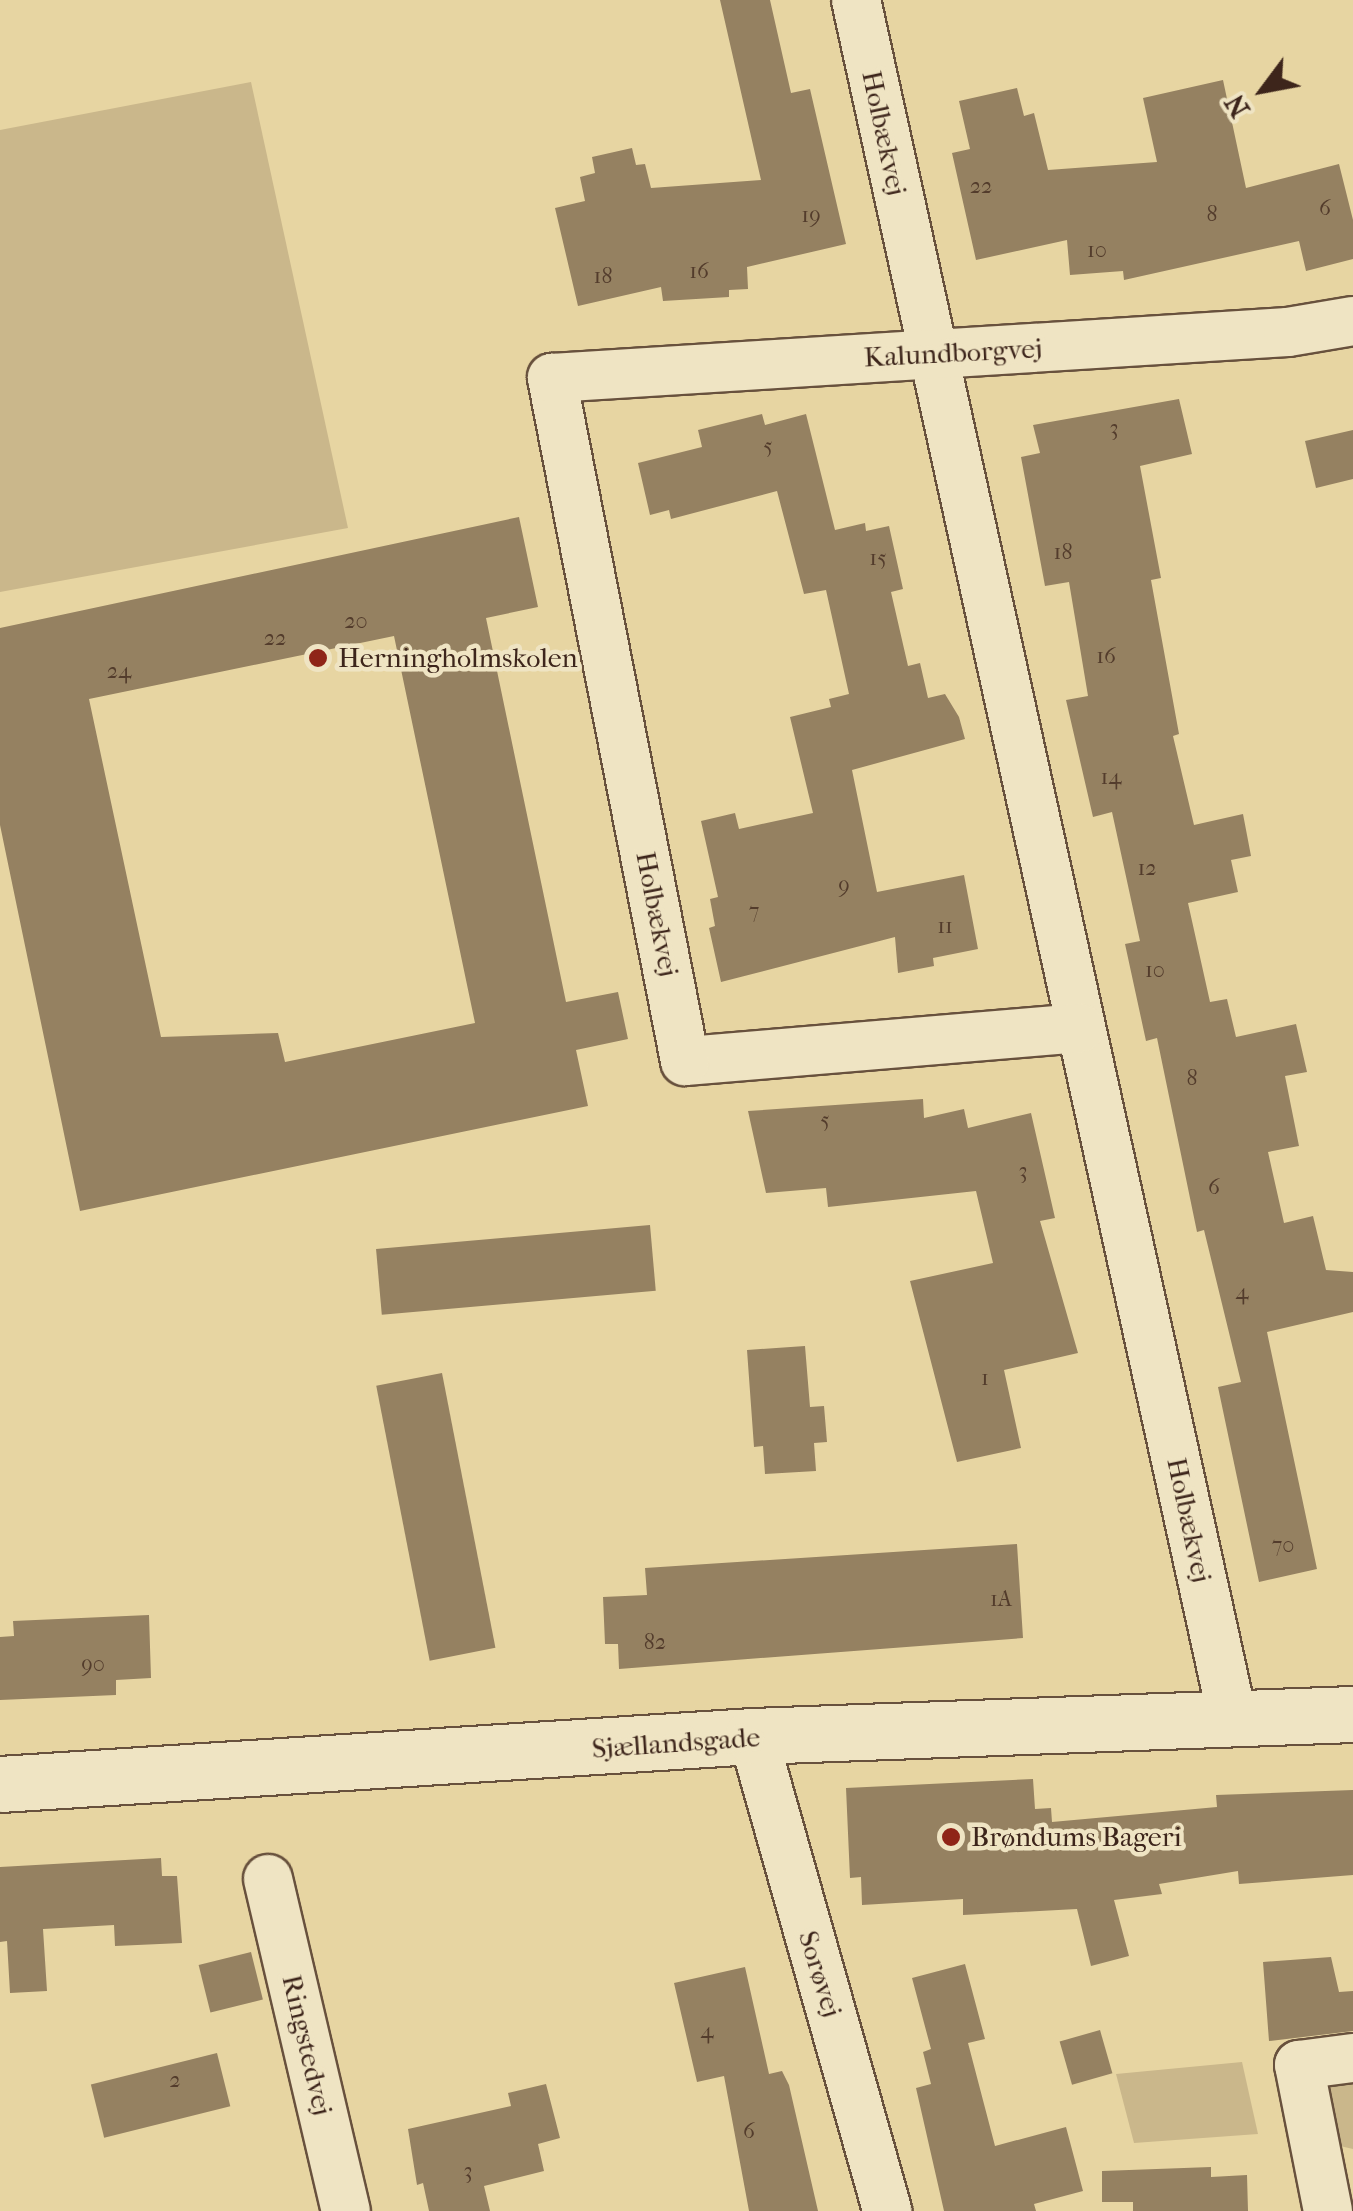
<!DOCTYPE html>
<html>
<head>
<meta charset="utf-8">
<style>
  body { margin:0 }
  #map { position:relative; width:1353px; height:2211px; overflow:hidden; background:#e7d5a2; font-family:"IM FELL French Canon",serif }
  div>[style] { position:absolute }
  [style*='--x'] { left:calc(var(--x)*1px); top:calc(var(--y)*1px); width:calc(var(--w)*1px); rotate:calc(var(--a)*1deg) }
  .green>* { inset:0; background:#cab78b }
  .building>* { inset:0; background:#958161; transform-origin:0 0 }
  .roads { filter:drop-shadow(2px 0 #68513d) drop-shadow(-2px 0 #68513d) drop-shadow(0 2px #68513d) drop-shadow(0 -2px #68513d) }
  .minor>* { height:48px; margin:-24px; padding:0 24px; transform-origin:24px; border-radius:24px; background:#efe4c3 }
  .tertiary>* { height:55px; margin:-27.5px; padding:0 27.5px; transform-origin:27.5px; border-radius:27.5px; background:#efe4c3 }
  .dots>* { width:28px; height:28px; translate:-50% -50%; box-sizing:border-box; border:5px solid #efe4c3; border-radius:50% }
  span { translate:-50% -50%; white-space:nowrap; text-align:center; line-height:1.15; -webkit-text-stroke:9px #efe4c3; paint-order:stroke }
  .number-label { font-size:22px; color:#533c2c }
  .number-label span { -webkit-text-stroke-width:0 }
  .street-label { font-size:28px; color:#3d251b }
  .poi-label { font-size:28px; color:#3d251b }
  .left { translate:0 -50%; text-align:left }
  .north { position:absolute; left:1213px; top:40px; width:100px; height:100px; -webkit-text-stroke:8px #efe4c3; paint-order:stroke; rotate:238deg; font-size:28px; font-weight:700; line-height:40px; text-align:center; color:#3d251b }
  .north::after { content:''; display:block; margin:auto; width:35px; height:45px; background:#3d251b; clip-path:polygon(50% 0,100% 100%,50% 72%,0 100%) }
</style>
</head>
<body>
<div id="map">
  <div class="green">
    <div style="clip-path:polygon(251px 82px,348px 528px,0 592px,0 130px)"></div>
    <div style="clip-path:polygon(1242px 2062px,1258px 2134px,1134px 2143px,1116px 2074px)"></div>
    <div style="clip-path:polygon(1353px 2080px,1353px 2149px,1327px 2143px,1324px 2084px)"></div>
  </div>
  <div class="building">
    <div style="clip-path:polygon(720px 0,770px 0,791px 93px,810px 89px,846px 244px,747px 267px,748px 289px,729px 290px,729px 297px,663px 301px,661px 287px,578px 306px,555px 208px,585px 201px,580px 177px,595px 173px,592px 157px,632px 148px,636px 165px,645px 164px,651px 188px,761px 180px)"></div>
    <div style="clip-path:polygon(1223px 80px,1246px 188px,1339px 164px,1353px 220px,1353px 259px,1306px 271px,1299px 241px,1124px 280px,1123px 271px,1070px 275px,1067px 240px,976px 260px,952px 153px,970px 149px,959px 101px,1017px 88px,1024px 116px,1034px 113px,1048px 170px,1157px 162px,1143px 98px)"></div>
    <div style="clip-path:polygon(1179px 399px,1192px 454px,1140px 466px,1161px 578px,1151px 580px,1179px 734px,1173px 736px,1194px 825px,1243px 814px,1251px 856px,1231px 860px,1238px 892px,1188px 903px,1210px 1002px,1227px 999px,1236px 1037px,1296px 1024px,1307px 1072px,1285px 1076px,1299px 1146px,1268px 1152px,1284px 1223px,1313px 1216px,1326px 1270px,1353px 1272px,1353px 1312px,1267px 1332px,1317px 1569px,1259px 1582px,1218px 1387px,1241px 1382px,1204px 1230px,1197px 1232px,1157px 1038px,1146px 1041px,1125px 944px,1140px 941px,1112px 812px,1093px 817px,1066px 700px,1088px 696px,1069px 582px,1045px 586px,1021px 457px,1040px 453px,1033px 425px)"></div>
    <div style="clip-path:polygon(762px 414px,765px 425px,806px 414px,835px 530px,865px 523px,866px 531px,889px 526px,903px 589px,891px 592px,908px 666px,920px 663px,928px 698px,945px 694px,959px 717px,965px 739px,852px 770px,877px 892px,964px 875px,978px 949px,933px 958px,934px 966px,898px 973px,895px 937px,721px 982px,709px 928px,715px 926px,710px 899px,718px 897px,701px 821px,735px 813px,739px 829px,813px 813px,790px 717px,831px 707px,829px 699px,849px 694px,826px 590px,804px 594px,777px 491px,671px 519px,669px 510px,650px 515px,638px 463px,702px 447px,698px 430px)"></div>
    <div style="clip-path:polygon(1353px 430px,1353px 479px,1316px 488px,1305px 441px)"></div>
    <div style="clip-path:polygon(evenodd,519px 517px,538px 607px,486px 618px,566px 1002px,618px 992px,628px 1039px,576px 1050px,588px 1106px,80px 1211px,0 825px,0 628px,519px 517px,394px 636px,475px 1023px,285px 1062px,278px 1033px,161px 1037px,89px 699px,394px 636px)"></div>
    <div style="clip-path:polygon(923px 1099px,924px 1118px,964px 1109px,968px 1128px,1031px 1113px,1055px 1218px,1040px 1221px,1078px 1353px,1004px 1370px,1021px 1448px,957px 1462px,910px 1281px,993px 1263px,976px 1191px,828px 1207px,826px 1188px,766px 1193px,748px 1111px)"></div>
    <div style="left:650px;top:1225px;width:66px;height:275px;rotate:85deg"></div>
    <div style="clip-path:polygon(805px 1346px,810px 1407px,824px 1406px,827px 1442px,814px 1443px,816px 1471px,765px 1474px,763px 1446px,754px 1447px,747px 1350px)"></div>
    <div style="left:442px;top:1373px;width:280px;height:67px;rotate:79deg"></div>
    <div style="clip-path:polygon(1017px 1544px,1023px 1638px,619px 1669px,618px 1644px,605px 1644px,603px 1597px,647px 1595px,645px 1568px)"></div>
    <div style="clip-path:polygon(149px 1615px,151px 1678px,116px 1680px,116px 1695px,0 1700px,0 1637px,14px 1636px,13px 1621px)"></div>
    <div style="clip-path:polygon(1033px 1779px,1035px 1809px,1051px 1808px,1052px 1822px,1217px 1807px,1216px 1795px,1353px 1790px,1353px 1875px,1239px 1884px,1238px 1871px,1159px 1884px,1162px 1894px,1114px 1900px,1129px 1956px,1091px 1966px,1077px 1909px,963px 1915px,963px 1899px,862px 1905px,861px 1877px,850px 1878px,846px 1788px)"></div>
    <div style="clip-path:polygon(161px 1858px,162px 1876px,177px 1876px,182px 1943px,115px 1946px,114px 1925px,43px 1929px,47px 1991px,10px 1993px,7px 1941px,0 1942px,0 1867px)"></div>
    <div style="left:251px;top:1952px;width:49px;height:54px;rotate:76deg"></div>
    <div style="clip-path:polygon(1331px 1957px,1339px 1992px,1353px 1991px,1353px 2031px,1269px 2041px,1263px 1962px)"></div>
    <div style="clip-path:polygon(965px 1964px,985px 2039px,968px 2043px,995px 2146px,1066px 2127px,1083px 2191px,1034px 2204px,1036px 2211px,944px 2211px,916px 2088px,931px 2084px,923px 2052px,931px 2049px,912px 1978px)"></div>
    <div style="clip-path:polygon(745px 1967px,769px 2074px,782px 2071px,789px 2085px,818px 2211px,749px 2211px,724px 2076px,697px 2082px,674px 1983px)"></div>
    <div style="left:1100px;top:2030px;width:45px;height:42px;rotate:74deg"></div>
    <div style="left:217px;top:2053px;width:55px;height:130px;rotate:76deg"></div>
    <div style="clip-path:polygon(546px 2084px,560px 2138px,538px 2144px,544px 2171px,484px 2186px,490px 2211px,429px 2211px,423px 2183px,417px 2185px,408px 2129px,511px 2106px,508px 2093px)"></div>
    <div style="clip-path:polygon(1211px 2167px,1211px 2177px,1247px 2175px,1248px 2211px,1133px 2211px,1133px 2202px,1102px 2202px,1102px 2171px)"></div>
  </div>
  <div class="roads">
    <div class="minor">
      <div style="--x:856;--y:0;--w:1761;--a:77.64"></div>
      <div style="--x:1080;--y:1028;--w:396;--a:175.2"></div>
      <div style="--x:685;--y:1061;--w:696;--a:-101.02"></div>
      <div style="--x:552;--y:378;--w:737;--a:-3.58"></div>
      <div style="--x:1288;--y:332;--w:66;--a:-9.6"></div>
      <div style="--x:753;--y:1736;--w:494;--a:74.2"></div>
      <div style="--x:268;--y:1879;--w:341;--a:76.8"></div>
      <div style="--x:1328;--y:2211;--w:149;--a:-101.2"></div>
      <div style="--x:1299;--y:2065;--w:54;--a:-7.4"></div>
    </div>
    <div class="tertiary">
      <div style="--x:0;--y:1784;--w:755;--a:-3.65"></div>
      <div style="--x:753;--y:1736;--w:600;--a:-2.1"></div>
    </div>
  </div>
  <div class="dots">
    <div style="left:318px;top:658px;background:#8f2418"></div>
    <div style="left:951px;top:1837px;background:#8f2418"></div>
  </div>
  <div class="number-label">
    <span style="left:981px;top:187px">22</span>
    <span style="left:1325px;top:209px">6</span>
    <span style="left:1212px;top:215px">8</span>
    <span style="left:811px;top:216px">19</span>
    <span style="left:1097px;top:251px">10</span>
    <span style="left:699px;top:272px">16</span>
    <span style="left:603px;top:277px">18</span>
    <span style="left:1114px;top:429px">3</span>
    <span style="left:768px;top:447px">5</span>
    <span style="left:1063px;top:553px">18</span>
    <span style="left:878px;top:559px">15</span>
    <span style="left:356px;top:622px">20</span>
    <span style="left:275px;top:639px">22</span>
    <span style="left:1106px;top:657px">16</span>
    <span style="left:119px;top:672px">24</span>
    <span style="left:1111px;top:778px">14</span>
    <span style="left:1147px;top:869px">12</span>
    <span style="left:844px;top:886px">9</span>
    <span style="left:754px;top:912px">7</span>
    <span style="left:945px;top:927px">11</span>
    <span style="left:1155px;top:971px">10</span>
    <span style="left:1192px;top:1079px">8</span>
    <span style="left:825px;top:1121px">5</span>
    <span style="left:1023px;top:1172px">3</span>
    <span style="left:1214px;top:1188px">6</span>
    <span style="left:1242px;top:1293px">4</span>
    <span style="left:985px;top:1379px">1</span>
    <span style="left:1283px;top:1546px">70</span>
    <span style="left:1001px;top:1600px">1A</span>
    <span style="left:655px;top:1643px">82</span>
    <span style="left:93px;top:1665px">90</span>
    <span style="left:707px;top:2032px">4</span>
    <span style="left:175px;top:2081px">2</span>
    <span style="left:749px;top:2132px">6</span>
    <span style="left:468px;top:2172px">3</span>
  </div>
  <div class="street-label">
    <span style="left:884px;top:133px;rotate:78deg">Holbækvej</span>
    <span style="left:953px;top:353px;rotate:-3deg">Kalundborgvej</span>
    <span style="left:657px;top:914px;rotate:79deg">Holbækvej</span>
    <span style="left:1189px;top:1520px;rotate:78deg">Holbækvej</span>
    <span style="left:676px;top:1743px;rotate:-4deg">Sjællandsgade</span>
    <span style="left:820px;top:1974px;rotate:73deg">Sorøvej</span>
    <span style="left:307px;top:2045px;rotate:77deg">Ringstedvej</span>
  </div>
  <div class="poi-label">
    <span class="left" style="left:338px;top:658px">Herningholmskolen</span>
    <span class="left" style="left:971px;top:1837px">Brøndums Bageri</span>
  </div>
  <div class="north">N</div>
</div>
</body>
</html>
